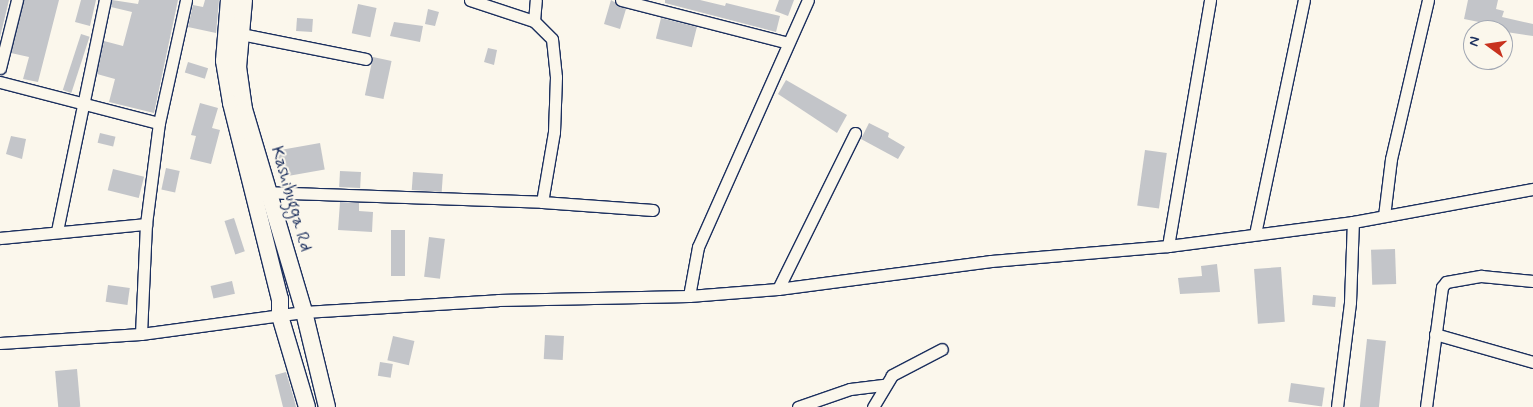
<!DOCTYPE html>
<html>
<head>
<meta charset="utf-8">
<style>
  body { margin:0 }
  #map { position:relative; width:1533px; height:407px; overflow:hidden; background:#fbf7ec; font-family:Mynerve,sans-serif }
  div>[style] { position:absolute }
  [style*='--x'] { left:calc(var(--x)*1px); top:calc(var(--y)*1px); width:calc(var(--w)*1px); rotate:calc(var(--a)*1deg) }
  .building>* { inset:0; background:#c3c5c9; transform-origin:0 0 }
  .roads { filter:drop-shadow(1px 0 #1b2f5e) drop-shadow(-1px 0 #1b2f5e) drop-shadow(0 1px #1b2f5e) drop-shadow(0 -1px #1b2f5e) }
  .street>* { height:11px; margin:-5.5px; padding:0 5.5px; transform-origin:5.5px; border-radius:5.5px; background:#fbf7ec }
  .secondary>* { height:16px; margin:-8px; padding:0 8px; transform-origin:8px; border-radius:8px; background:#fbf7ec }
  span { translate:-50% -50%; white-space:nowrap; text-align:center; line-height:1.15; -webkit-text-stroke:4px #fbf7ec; paint-order:stroke }
  .street-label { font-size:18px; color:#1b2f5e }
  .north { position:absolute; left:1463px; top:20px; width:50px; height:50px; box-sizing:border-box; background:#fbf7ec; border:1px solid #a1a7b3; border-radius:50%; rotate:284deg; font-size:14px; font-weight:700; line-height:20px; text-align:center; color:#1b2f5e }
  .north::after { content:''; display:block; margin:auto; width:18px; height:22px; background:#c8321e; clip-path:polygon(50% 0,100% 100%,50% 72%,0 100%) }
</style>
</head>
<body>
<div id="map">
  <div class="building">
    <div style="clip-path:polygon(0 0,9px 0,0 37px)"></div>
    <div style="clip-path:polygon(24px 0,59px 0,38px 82px,23px 79px,29px 57px,11px 53px)"></div>
    <div style="clip-path:polygon(81px 0,96px 0,90px 26px,75px 22px)"></div>
    <div style="clip-path:polygon(112px 0,138px 4px,139px 0,178px 0,154px 113px,109px 102px,115px 79px,97px 74px,104px 41px,123px 46px,132px 12px,111px 7px)"></div>
    <div style="clip-path:polygon(205px 0,219px 0,216px 33px,188px 27px,193px 5px,203px 7px)"></div>
    <div style="clip-path:polygon(611px 0,626px 9px,620px 29px,604px 24px)"></div>
    <div style="clip-path:polygon(665px 0,700px 0,725px 6px,726px 3px,780px 16px,776px 32px,665px 3px)"></div>
    <div style="clip-path:polygon(779px 0,794px 0,788px 16px,775px 11px)"></div>
    <div style="clip-path:polygon(1468px 0,1498px 0,1496px 9px,1504px 11px,1502px 17px,1533px 24px,1533px 36px,1493px 30px,1494px 25px,1464px 19px)"></div>
    <div style="left:358px;top:4px;width:19px;height:30px;rotate:12deg"></div>
    <div style="clip-path:polygon(428px 9px,439px 12px,435px 26px,425px 24px)"></div>
    <div style="left:297px;top:18px;width:16px;height:13px;rotate:4deg"></div>
    <div style="left:661px;top:18px;width:37px;height:21px;rotate:14deg"></div>
    <div style="clip-path:polygon(394px 22px,423px 26px,420px 42px,390px 36px)"></div>
    <div style="left:81px;top:34px;width:9px;height:59px;rotate:18deg"></div>
    <div style="clip-path:polygon(488px 48px,497px 50px,494px 65px,484px 62px)"></div>
    <div style="left:373px;top:57px;width:19px;height:39px;rotate:12deg"></div>
    <div style="left:188px;top:62px;width:21px;height:11px;rotate:17deg"></div>
    <div style="clip-path:polygon(786px 80px,847px 115px,837px 133px,778px 94px)"></div>
    <div style="clip-path:polygon(200px 103px,218px 108px,212px 128px,220px 130px,211px 164px,190px 159px,196px 136px,191px 135px)"></div>
    <div style="clip-path:polygon(869px 123px,889px 133px,888px 137px,905px 147px,898px 159px,861px 139px)"></div>
    <div style="left:100px;top:133px;width:16px;height:10px;rotate:14deg"></div>
    <div style="clip-path:polygon(11px 136px,26px 139px,22px 159px,6px 154px)"></div>
    <div style="left:320px;top:143px;width:27px;height:46px;rotate:80deg"></div>
    <div style="left:1145px;top:150px;width:22px;height:56px;rotate:8deg"></div>
    <div style="left:166px;top:168px;width:14px;height:22px;rotate:12deg"></div>
    <div style="left:113px;top:169px;width:32px;height:22px;rotate:14deg"></div>
    <div style="left:340px;top:171px;width:21px;height:16px;rotate:3deg"></div>
    <div style="left:413px;top:172px;width:30px;height:18px;rotate:4deg"></div>
    <div style="clip-path:polygon(340px 202px,359px 203px,359px 211px,373px 212px,372px 232px,338px 230px)"></div>
    <div style="left:234px;top:218px;width:35px;height:10px;rotate:72deg"></div>
    <div style="left:391px;top:230px;width:14px;height:46px"></div>
    <div style="left:429px;top:237px;width:16px;height:40px;rotate:7deg"></div>
    <div style="left:1395px;top:249px;width:35px;height:24px;rotate:88deg"></div>
    <div style="clip-path:polygon(1217px 264px,1220px 292px,1180px 294px,1178px 278px,1202px 276px,1201px 266px)"></div>
    <div style="left:1281px;top:267px;width:55px;height:27px;rotate:86deg"></div>
    <div style="left:232px;top:281px;width:13px;height:22px;rotate:77deg"></div>
    <div style="left:108px;top:285px;width:22px;height:17px;rotate:8deg"></div>
    <div style="left:1313px;top:295px;width:23px;height:10px;rotate:5deg"></div>
    <div style="left:545px;top:335px;width:19px;height:24px;rotate:3deg"></div>
    <div style="left:393px;top:336px;width:22px;height:25px;rotate:13deg"></div>
    <div style="left:1367px;top:339px;width:19px;height:69px;rotate:6deg"></div>
    <div style="left:380px;top:362px;width:13px;height:14px;rotate:9deg"></div>
    <div style="left:77px;top:369px;width:38px;height:22px;rotate:85deg"></div>
    <div style="clip-path:polygon(286px 372px,294px 399px,296px 407px,283px 407px,275px 375px)"></div>
    <div style="left:1291px;top:383px;width:34px;height:19px;rotate:8deg"></div>
  </div>
  <div class="roads">
    <div class="street">
      <div style="--x:470;--y:0;--w:67;--a:18.2"></div>
      <div style="--x:534;--y:21;--w:25;--a:45"></div>
      <div style="--x:552;--y:39;--w:38;--a:84"></div>
      <div style="--x:556;--y:77;--w:55;--a:92.1"></div>
      <div style="--x:554;--y:132;--w:71;--a:99.7"></div>
      <div style="--x:621;--y:0;--w:172;--a:14.4"></div>
      <div style="--x:534;--y:21;--w:21;--a:-85"></div>
      <div style="--x:241;--y:34;--w:127;--a:11.3"></div>
      <div style="--x:0;--y:68;--w:70;--a:-76"></div>
      <div style="--x:0;--y:82;--w:164;--a:14.5"></div>
      <div style="--x:262;--y:192;--w:280;--a:2"></div>
      <div style="--x:542;--y:202;--w:111;--a:4.1"></div>
      <div style="--x:1384;--y:216;--w:57;--a:-83"></div>
      <div style="--x:1391;--y:159;--w:163;--a:-76.9"></div>
      <div style="--x:57;--y:231;--w:236;--a:-78.3"></div>
      <div style="--x:1255;--y:234;--w:239;--a:-78.2"></div>
      <div style="--x:0;--y:238;--w:147;--a:-5.5"></div>
      <div style="--x:1168;--y:246;--w:250;--a:-80.3"></div>
      <div style="--x:778;--y:289;--w:174;--a:-63.7"></div>
      <div style="--x:689;--y:296;--w:50;--a:-79.6"></div>
      <div style="--x:698;--y:247;--w:270;--a:-66"></div>
      <div style="--x:141;--y:334;--w:110;--a:-87.4"></div>
      <div style="--x:146;--y:224;--w:102;--a:-82.7"></div>
      <div style="--x:159;--y:123;--w:126;--a:-77.6"></div>
      <div style="--x:1435;--y:334;--w:102;--a:15.9"></div>
      <div style="--x:0;--y:343;--w:141;--a:-3.7"></div>
      <div style="--x:141;--y:334;--w:164;--a:-7.7"></div>
      <div style="--x:304;--y:312;--w:194;--a:-3.5"></div>
      <div style="--x:498;--y:300;--w:191;--a:-1.2"></div>
      <div style="--x:689;--y:296;--w:89;--a:-4.5"></div>
      <div style="--x:778;--y:289;--w:215;--a:-7.5"></div>
      <div style="--x:991;--y:261;--w:178;--a:-4.8"></div>
      <div style="--x:1168;--y:246;--w:187;--a:-7.4"></div>
      <div style="--x:1353;--y:222;--w:183;--a:-10.4"></div>
      <div style="--x:798;--y:407;--w:55;--a:-19.1"></div>
      <div style="--x:850;--y:389;--w:35;--a:-7"></div>
      <div style="--x:873;--y:407;--w:37;--a:-59"></div>
      <div style="--x:892;--y:375;--w:56;--a:-27.5"></div>
      <div style="--x:1337;--y:407;--w:106;--a:-82.9"></div>
      <div style="--x:1350;--y:302;--w:80;--a:-87.9"></div>
      <div style="--x:1426;--y:407;--w:121;--a:-82.4"></div>
      <div style="--x:1442;--y:287;--w:6;--a:-51"></div>
      <div style="--x:1446;--y:282;--w:36;--a:-10"></div>
      <div style="--x:1481;--y:276;--w:52;--a:5.5"></div>
    </div>
    <div class="secondary">
      <div style="--x:229;--y:0;--w:61;--a:94.7"></div>
      <div style="--x:224;--y:61;--w:43;--a:80.5"></div>
      <div style="--x:231;--y:103;--w:202;--a:76"></div>
      <div style="--x:280;--y:299;--w:17;--a:90"></div>
      <div style="--x:280;--y:316;--w:95;--a:73.5"></div>
      <div style="--x:244;--y:0;--w:67;--a:95.1"></div>
      <div style="--x:238;--y:67;--w:42;--a:81.9"></div>
      <div style="--x:244;--y:109;--w:212;--a:73.5"></div>
      <div style="--x:304;--y:312;--w:98;--a:76.4"></div>
    </div>
  </div>
  <div class="street-label">
    <span style="left:291px;top:199px;rotate:74deg">Kashibugga Rd</span>
  </div>
  <div class="north">N</div>
</div>
</body>
</html>
